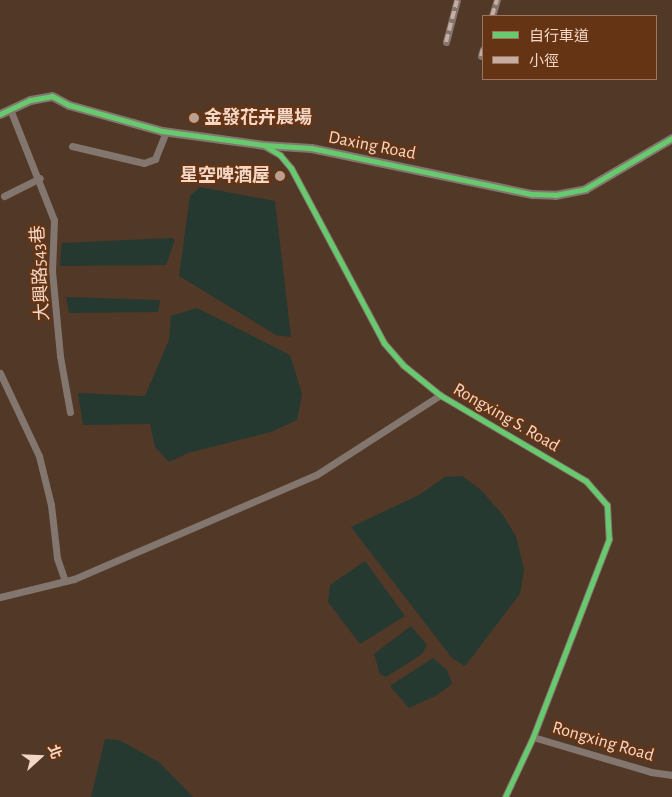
<!DOCTYPE html>
<html>
<head>
<meta charset="utf-8">
<style>
  body { margin:0 }
  #map { position:relative; width:672px; height:797px; overflow:hidden; background:#523827; font-family:"Alegreya Sans","Noto Sans TC",sans-serif }
  div>[style] { position:absolute }
  [style*='--x'] { left:calc(var(--x)*1px); top:calc(var(--y)*1px); width:calc(var(--w)*1px); rotate:calc(var(--a)*1deg) }
  .water>* { inset:0; background:#253930 }
  .minor>* { height:7px; margin:-3.5px; padding:0 3.5px; transform-origin:3.5px; border-radius:3.5px; background:#83766e }
  .tertiary>* { height:9px; margin:-4.5px; padding:0 4.5px; transform-origin:4.5px; border-radius:4.5px; background:#83766e }
  .quiet>* { height:4px; margin-top:-2px; transform-origin:0; background:repeating-linear-gradient(90deg,#c7aca2 0 8px,transparent 0 12px) }
  .cycleway>* { height:5px; margin:-2.5px; padding:0 2.5px; transform-origin:2.5px; border-radius:2.5px; background:#67ca6e }
  .dots>* { width:14px; height:14px; translate:-50% -50%; box-sizing:border-box; border:2px solid #643415; border-radius:50% }
  span { translate:-50% -50%; white-space:nowrap; text-align:center; line-height:1.15; -webkit-text-stroke:4.5px #643415; paint-order:stroke }
  .poi-label { font-size:18px; color:#f5d7c6; font-weight:700 }
  .left { translate:0 -50%; text-align:left }
  .right { translate:-100% -50%; text-align:right }
  .street-label { font-size:18px; color:#f5d7c6 }
  .legend { position:absolute; left:482px; top:15px; width:175px; height:65px; box-sizing:border-box; background:#643415; border:1px solid #9e755c; margin:0; padding:6px 9px; list-style:none; font-size:15px; color:#f5d7c6 }
  .legend li { display:flex; align-items:center; gap:10px; height:25px }
  .legend b { width:25px; border:1px solid #9e755c }
  .north { position:absolute; left:15px; top:732px; width:50px; height:50px; -webkit-text-stroke:4px #643415; paint-order:stroke; rotate:70deg; font-size:14px; font-weight:700; line-height:20px; text-align:center; color:#f5d7c6 }
  .north::after { content:''; display:block; margin:auto; width:18px; height:22px; background:#f5d7c6; clip-path:polygon(50% 0,100% 100%,50% 72%,0 100%) }
</style>
</head>
<body>
<div id="map">
  <div class="water">
    <div style="clip-path:polygon(200px 187px,275px 201px,291px 337px,276px 335px,179px 276px,190px 196px)"></div>
    <div style="clip-path:polygon(172px 238px,175px 240px,166px 265px,60px 266px,62px 243px)"></div>
    <div style="clip-path:polygon(66px 297px,160px 300px,158px 312px,69px 313px)"></div>
    <div style="clip-path:polygon(197px 308px,290px 355px,302px 394px,297px 420px,271px 432px,188px 453px,169px 462px,155px 447px,150px 424px,83px 425px,78px 393px,145px 396px,169px 340px,171px 316px)"></div>
    <div style="clip-path:polygon(462px 476px,481px 490px,502px 514px,516px 536px,524px 570px,520px 594px,465px 666px,452px 658px,351px 527px,419px 495px,445px 477px)"></div>
    <div style="clip-path:polygon(365px 561px,405px 616px,360px 644px,328px 602px,330px 585px)"></div>
    <div style="clip-path:polygon(411px 626px,427px 645px,422px 654px,386px 677px,380px 674px,374px 654px)"></div>
    <div style="clip-path:polygon(433px 658px,447px 670px,452px 684px,437px 695px,409px 708px,390px 686px)"></div>
    <div style="clip-path:polygon(105px 739px,119px 740px,159px 762px,193px 797px,91px 797px)"></div>
  </div>
  <div class="minor">
    <div style="--x:492;--y:16;--w:17;--a:-73"></div>
    <div style="--x:446;--y:42;--w:43;--a:-75.3"></div>
    <div style="--x:481;--y:56;--w:7;--a:-74"></div>
    <div style="--x:10;--y:109;--w:119;--a:68.4"></div>
    <div style="--x:54;--y:220;--w:51;--a:92.2"></div>
    <div style="--x:52;--y:271;--w:85;--a:84.6"></div>
    <div style="--x:60;--y:356;--w:57;--a:79.9"></div>
    <div style="--x:72;--y:146;--w:74;--a:13.3"></div>
    <div style="--x:144;--y:163;--w:12;--a:-20"></div>
    <div style="--x:155;--y:159;--w:29;--a:-68"></div>
    <div style="--x:264;--y:146;--w:18;--a:29"></div>
    <div style="--x:280;--y:155;--w:17;--a:50"></div>
    <div style="--x:291;--y:168;--w:198;--a:62"></div>
    <div style="--x:384;--y:343;--w:29;--a:49"></div>
    <div style="--x:403;--y:365;--w:48;--a:39"></div>
    <div style="--x:440;--y:395;--w:169;--a:30.5"></div>
    <div style="--x:586;--y:481;--w:32;--a:49"></div>
    <div style="--x:607;--y:505;--w:34;--a:87"></div>
    <div style="--x:609;--y:539;--w:212;--a:111"></div>
    <div style="--x:533;--y:737;--w:66;--a:115"></div>
    <div style="--x:4;--y:196;--w:40;--a:-26.6"></div>
    <div style="--x:0;--y:373;--w:92;--a:64.8"></div>
    <div style="--x:39;--y:456;--w:50;--a:76.2"></div>
    <div style="--x:51;--y:505;--w:53;--a:83.5"></div>
    <div style="--x:57;--y:558;--w:24;--a:71"></div>
    <div style="--x:0;--y:597;--w:76;--a:-13.7"></div>
    <div style="--x:74;--y:579;--w:263;--a:-23.3"></div>
    <div style="--x:316;--y:475;--w:148;--a:-32.8"></div>
    <div style="--x:533;--y:737;--w:123;--a:16.5"></div>
    <div style="--x:651;--y:772;--w:21;--a:8"></div>
  </div>
  <div class="tertiary">
    <div style="--x:0;--y:114;--w:33;--a:-25"></div>
    <div style="--x:30;--y:100;--w:22;--a:-10"></div>
    <div style="--x:52;--y:96;--w:19;--a:28"></div>
    <div style="--x:69;--y:105;--w:97;--a:15.6"></div>
    <div style="--x:162;--y:131;--w:103;--a:7.8"></div>
    <div style="--x:264;--y:145;--w:47;--a:3.7"></div>
    <div style="--x:311;--y:148;--w:226;--a:11.8"></div>
    <div style="--x:532;--y:194;--w:23;--a:2"></div>
    <div style="--x:555;--y:195;--w:31;--a:-11"></div>
    <div style="--x:585;--y:189;--w:101;--a:-30.4"></div>
  </div>
  <div class="quiet">
    <div style="--x:492;--y:16;--w:17;--a:-73"></div>
    <div style="--x:446;--y:42;--w:43;--a:-75.3"></div>
    <div style="--x:481;--y:56;--w:7;--a:-74"></div>
  </div>
  <div class="cycleway">
    <div style="--x:0;--y:114;--w:33;--a:-25"></div>
    <div style="--x:30;--y:100;--w:22;--a:-10"></div>
    <div style="--x:52;--y:96;--w:19;--a:28"></div>
    <div style="--x:69;--y:105;--w:97;--a:15.6"></div>
    <div style="--x:162;--y:131;--w:103;--a:7.8"></div>
    <div style="--x:264;--y:145;--w:47;--a:3.7"></div>
    <div style="--x:311;--y:148;--w:226;--a:11.8"></div>
    <div style="--x:532;--y:194;--w:23;--a:2"></div>
    <div style="--x:555;--y:195;--w:31;--a:-11"></div>
    <div style="--x:585;--y:189;--w:101;--a:-30.4"></div>
    <div style="--x:264;--y:145;--w:19;--a:32"></div>
    <div style="--x:280;--y:155;--w:17;--a:50"></div>
    <div style="--x:291;--y:168;--w:198;--a:62"></div>
    <div style="--x:384;--y:343;--w:29;--a:49"></div>
    <div style="--x:403;--y:365;--w:48;--a:39"></div>
    <div style="--x:440;--y:395;--w:169;--a:30.5"></div>
    <div style="--x:586;--y:481;--w:32;--a:49"></div>
    <div style="--x:607;--y:505;--w:34;--a:87"></div>
    <div style="--x:609;--y:539;--w:212;--a:111"></div>
    <div style="--x:533;--y:737;--w:66;--a:115"></div>
  </div>
  <div class="dots">
    <div style="left:194px;top:118px;background:#bc9f8e"></div>
    <div style="left:280px;top:176px;background:#bc9f8e"></div>
  </div>
  <div class="poi-label">
    <span class="left" style="left:204px;top:118px">金發花卉農場</span>
    <span class="right" style="left:270px;top:176px">星空啤酒屋</span>
  </div>
  <div class="street-label">
    <span style="left:372px;top:146px;rotate:11deg">Daxing Road</span>
    <span style="left:41px;top:273px;rotate:-93deg">大興路543巷</span>
    <span style="left:506px;top:418px;rotate:30deg">Rongxing S. Road</span>
    <span style="left:603px;top:742px;rotate:16deg">Rongxing Road</span>
  </div>
  <ul class="legend">
  <li><b style="height:6px;background:#67ca6e"></b>自行車道</li>
  <li><b style="height:6px;background:#c7aca2"></b>小徑</li>
  </ul>
  <div class="north">北</div>
</div>
</body>
</html>
